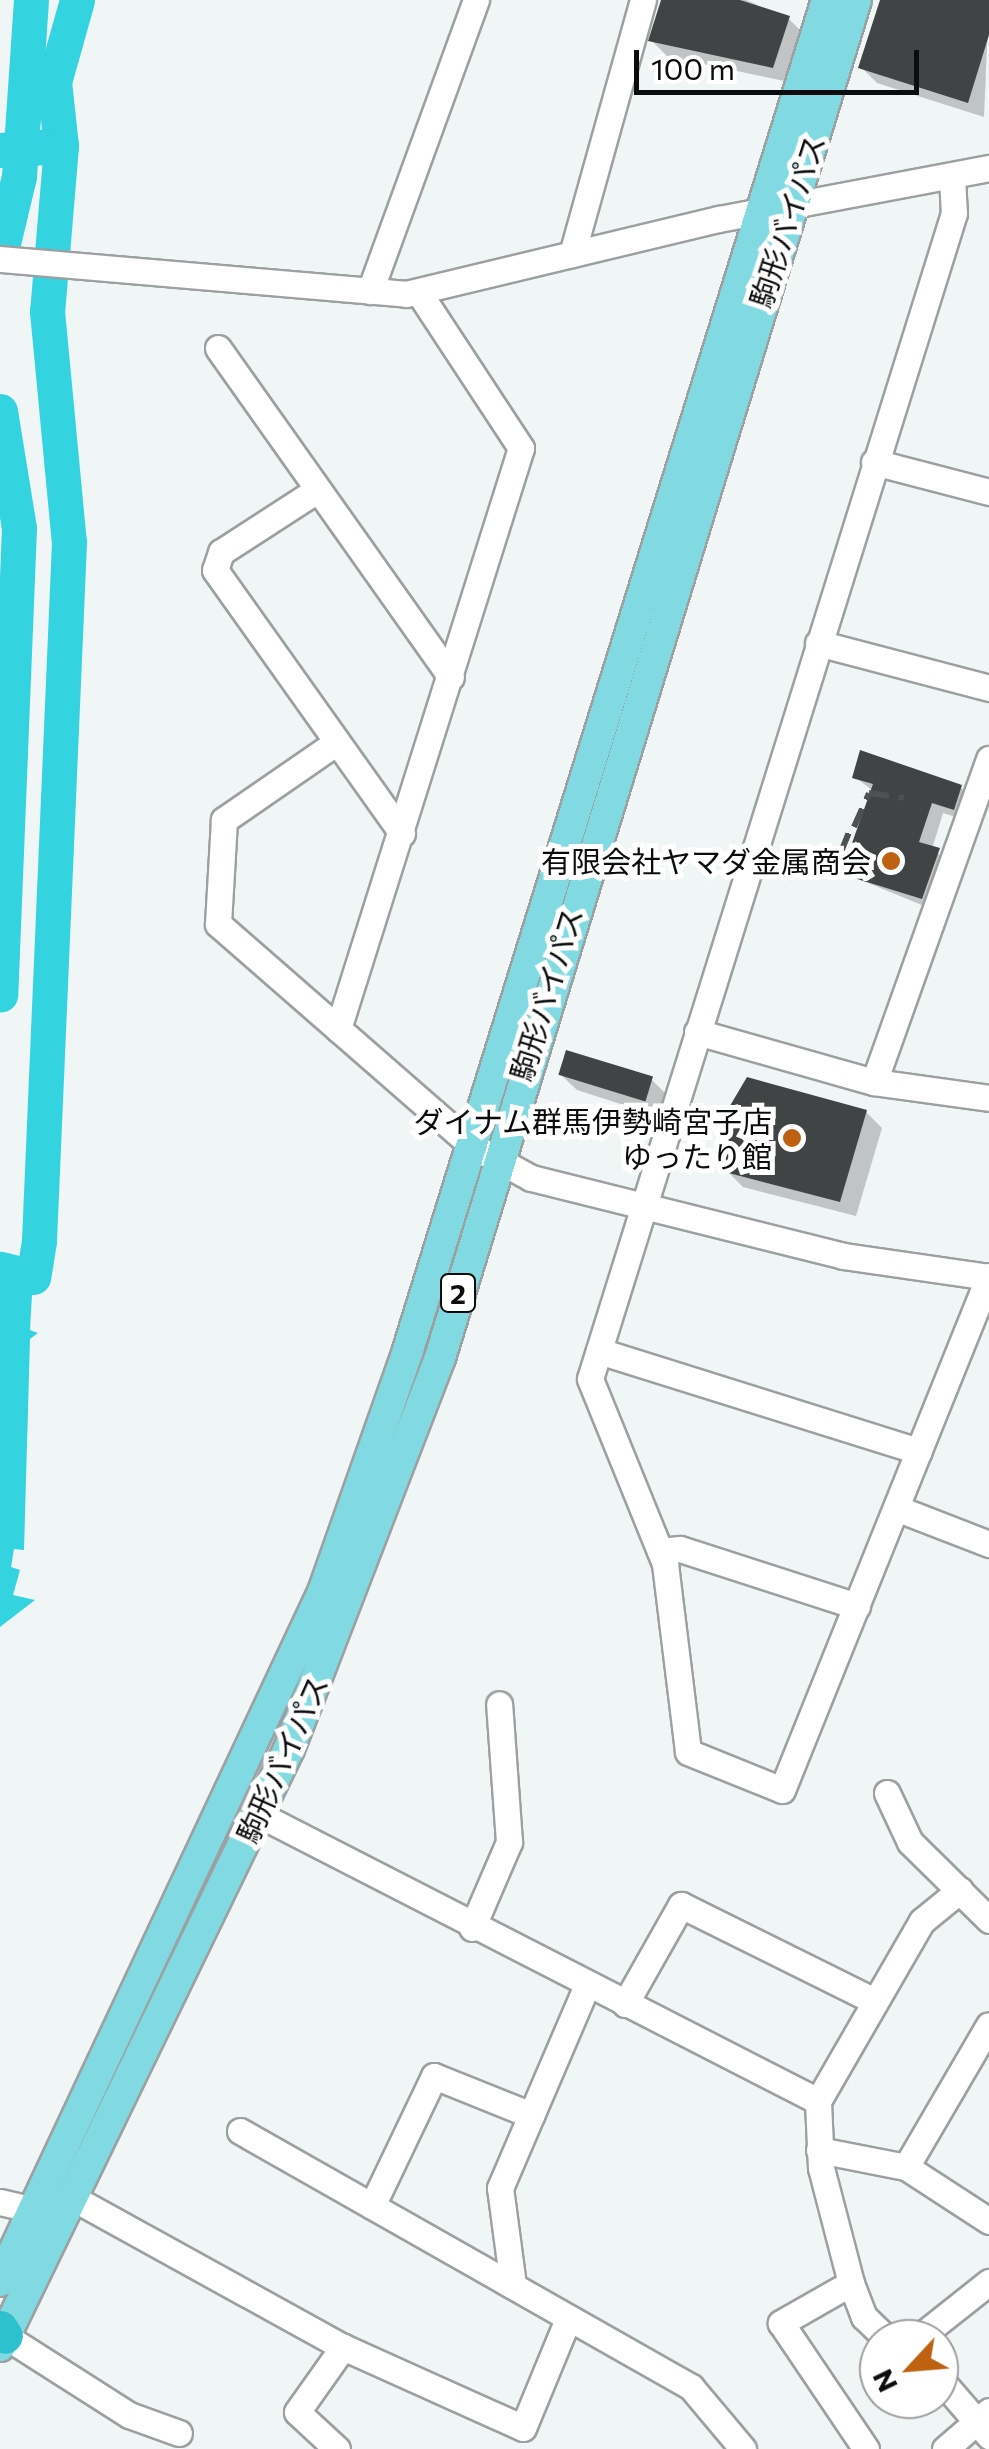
<!DOCTYPE html>
<html>
<head>
<meta charset="utf-8">
<style>
  body { margin:0 }
  #map { position:relative; width:989px; height:2449px; overflow:hidden; background:#f0f5f6; font-family:Commissioner,"Noto Sans JP",sans-serif }
  div>[style] { position:absolute }
  [style*='--x'] { left:calc(var(--x)*1px); top:calc(var(--y)*1px); width:calc(var(--w)*1px); rotate:calc(var(--a)*1deg) }
  .water>* { inset:0; background:#33d3e0 }
  .shadow>* { inset:0; background:#0003 }
  .river>* { height:35px; margin:-17.5px; padding:0 17.5px; transform-origin:17.5px; border-radius:17.5px; background:#33d3e0 }
  .building>* { inset:0; background:#404444; transform-origin:0 0 }
  .roads { filter:drop-shadow(2px 0 #9ca0a1) drop-shadow(-2px 0 #9ca0a1) drop-shadow(0 2px #9ca0a1) drop-shadow(0 -2px #9ca0a1) }
  .minor>* { height:25px; margin:-12.5px; padding:0 12.5px; transform-origin:12.5px; border-radius:12.5px; background:#fff }
  .major>* { height:30px; margin:-15px; padding:0 15px; transform-origin:15px; border-radius:15px; background:#81dae1 }
  .highway>* { height:35px; margin:-17.5px; padding:0 17.5px; transform-origin:17.5px; border-radius:17.5px; background:#2dc1cd }
  .rail>* { height:6px; margin-top:-3px; transform-origin:0; background:repeating-linear-gradient(90deg,#4e5051 0 20px,transparent 0 30px) }
  .dots>* { width:28px; height:28px; translate:-50% -50%; box-sizing:border-box; border:5px solid #fff; border-radius:50% }
  span { translate:-50% -50%; white-space:nowrap; text-align:center; line-height:1.15; -webkit-text-stroke:10px #fff; paint-order:stroke }
  .shield-label span { padding:2px 8px; background:#fff; border:2px solid; border-radius:8px; -webkit-text-stroke-width:0 }
  .shield-label { font-size:28px; color:#0b0c0d; font-weight:700 }
  .street-label { font-size:30px; color:#0b0c0d }
  .poi-label { font-size:30px; color:#0b0c0d }
  .right { translate:-100% -50%; text-align:right }
  .north { position:absolute; left:859px; top:2319px; width:100px; height:100px; box-sizing:border-box; background:#fff; border:2px solid #9d9e9e; border-radius:50%; rotate:244deg; font-size:28px; font-weight:700; line-height:40px; text-align:center; color:#0b0c0d }
  .north::after { content:''; display:block; margin:auto; width:35px; height:45px; background:#be6110; clip-path:polygon(50% 0,100% 100%,50% 72%,0 100%) }
  .scale { position:absolute; left:634px; top:50px; width:285px; height:45px; box-sizing:border-box; border:5px solid #0b0c0d; border-top:0; padding-left:12px; font-size:30px; line-height:35px; white-space:nowrap; color:#0b0c0d; -webkit-text-stroke:8px #fff; paint-order:stroke }
</style>
</head>
<body>
<div id="map">
  <div class="water">
    <div style="clip-path:polygon(0 1269px,33px 1277px,30px 1330px,38px 1333px,30px 1339px,24px 1550px,14px 1549px,11px 1567px,20px 1570px,13px 1595px,35px 1600px,0 1627px)"></div>
  </div>
  <div class="shadow">
    <div style="clip-path:polygon(663px 0,746px 0,788px 18px,804px 34px,789px 82px,667px 56px,651px 40px)"></div>
    <div style="clip-path:polygon(882px 0,989px 0,984px 117px,877px 83px,861px 67px)"></div>
    <div style="clip-path:polygon(855px 777px,960px 787px,972px 799px,965px 820px,943px 813px,932px 849px,950px 863px,934px 910px,844px 873px,873px 791px)"></div>
    <div style="clip-path:polygon(561px 1075px,651px 1079px,667px 1095px,661px 1117px,577px 1090px)"></div>
    <div style="clip-path:polygon(866px 1112px,882px 1128px,856px 1216px,743px 1187px,727px 1171px)"></div>
  </div>
  <div class="river">
    <div style="--x:41;--y:147;--w:20;--a:-3"></div>
    <div style="--x:61;--y:146;--w:64;--a:-96.2"></div>
    <div style="--x:54;--y:82;--w:85;--a:-74.3"></div>
    <div style="--x:0;--y:150;--w:61;--a:-3.8"></div>
    <div style="--x:61;--y:146;--w:166;--a:94.8"></div>
    <div style="--x:47;--y:311;--w:232;--a:84.6"></div>
    <div style="--x:69;--y:542;--w:700;--a:92.46"></div>
    <div style="--x:39;--y:1241;--w:36;--a:99"></div>
    <div style="--x:33;--y:1277;--w:34;--a:-166"></div>
    <div style="--x:0;--y:256;--w:82;--a:-76.6"></div>
    <div style="--x:19;--y:176;--w:176;--a:-86.1"></div>
    <div style="--x:0;--y:411;--w:119;--a:80.8"></div>
    <div style="--x:19;--y:528;--w:467;--a:92.3"></div>
  </div>
  <div class="building">
    <div style="clip-path:polygon(661px 0,740px 0,790px 16px,773px 68px,648px 41px)"></div>
    <div style="clip-path:polygon(880px 0,989px 0,989px 35px,968px 103px,858px 68px)"></div>
    <div style="clip-path:polygon(860px 750px,962px 785px,954px 810px,932px 803px,919px 842px,940px 848px,922px 899px,841px 874px,873px 784px,852px 778px)"></div>
    <div style="left:566px;top:1050px;width:91px;height:26px;rotate:17deg"></div>
    <div style="clip-path:polygon(747px 1077px,867px 1110px,840px 1202px,725px 1172px,721px 1121px)"></div>
  </div>
  <div class="roads">
    <div class="minor">
      <div style="--x:952;--y:177;--w:36;--a:87"></div>
      <div style="--x:954;--y:213;--w:1221;--a:107.34"></div>
      <div style="--x:590;--y:1379;--w:200;--a:67.9"></div>
      <div style="--x:665;--y:1564;--w:189;--a:83"></div>
      <div style="--x:688;--y:1752;--w:101;--a:22"></div>
      <div style="--x:782;--y:1790;--w:554;--a:-68.06"></div>
      <div style="--x:572;--y:254;--w:264;--a:-74.4"></div>
      <div style="--x:0;--y:259;--w:408;--a:4.9"></div>
      <div style="--x:406;--y:294;--w:322;--a:-13.5"></div>
      <div style="--x:719;--y:219;--w:275;--a:-10.7"></div>
      <div style="--x:370;--y:291;--w:310;--a:-70"></div>
      <div style="--x:218;--y:348;--w:403;--a:54.7"></div>
      <div style="--x:874;--y:462;--w:119;--a:14.6"></div>
      <div style="--x:317;--y:490;--w:114;--a:147.1"></div>
      <div style="--x:221;--y:552;--w:19;--a:108"></div>
      <div style="--x:215;--y:570;--w:323;--a:54.6"></div>
      <div style="--x:818;--y:643;--w:177;--a:14.7"></div>
      <div style="--x:334;--y:744;--w:134;--a:145.4"></div>
      <div style="--x:224;--y:820;--w:104;--a:93.3"></div>
      <div style="--x:218;--y:924;--w:336;--a:41.1"></div>
      <div style="--x:471;--y:1145;--w:68;--a:28.8"></div>
      <div style="--x:531;--y:1178;--w:322;--a:14"></div>
      <div style="--x:843;--y:1256;--w:148;--a:8.2"></div>
      <div style="--x:338;--y:1029;--w:609;--a:-72.52"></div>
      <div style="--x:521;--y:448;--w:186;--a:-123.3"></div>
      <div style="--x:697;--y:1032;--w:184;--a:15.8"></div>
      <div style="--x:874;--y:1082;--w:116;--a:7.9"></div>
      <div style="--x:874;--y:1082;--w:343;--a:-70.4"></div>
      <div style="--x:599;--y:1351;--w:335;--a:17.4"></div>
      <div style="--x:896;--y:1508;--w:100;--a:21.2"></div>
      <div style="--x:660;--y:1551;--w:20;--a:-6"></div>
      <div style="--x:680;--y:1549;--w:186;--a:17.9"></div>
      <div style="--x:887;--y:1793;--w:54;--a:64.9"></div>
      <div style="--x:910;--y:1842;--w:111;--a:44.6"></div>
      <div style="--x:258;--y:1814;--w:629;--a:27.14"></div>
      <div style="--x:472;--y:1928;--w:94;--a:-66.7"></div>
      <div style="--x:509;--y:1842;--w:138;--a:-94.1"></div>
      <div style="--x:625;--y:2004;--w:114;--a:-60.5"></div>
      <div style="--x:681;--y:1905;--w:216;--a:26.4"></div>
      <div style="--x:240;--y:2131;--w:519;--a:29.58"></div>
      <div style="--x:691;--y:2387;--w:81;--a:50"></div>
      <div style="--x:819;--y:2150;--w:89;--a:11.1"></div>
      <div style="--x:906;--y:2167;--w:99;--a:33"></div>
      <div style="--x:906;--y:2167;--w:164;--a:-59.7"></div>
      <div style="--x:73;--y:2198;--w:308;--a:28.9"></div>
      <div style="--x:343;--y:2347;--w:197;--a:24.2"></div>
      <div style="--x:523;--y:2428;--w:118;--a:-67.6"></div>
      <div style="--x:0;--y:2202;--w:36;--a:13"></div>
      <div style="--x:372;--y:2206;--w:144;--a:-64.5"></div>
      <div style="--x:434;--y:2076;--w:105;--a:21.9"></div>
      <div style="--x:851;--y:2283;--w:81;--a:150.3"></div>
      <div style="--x:781;--y:2323;--w:152;--a:56"></div>
      <div style="--x:513;--y:2285;--w:98;--a:-97.6"></div>
      <div style="--x:500;--y:2188;--w:221;--a:-66.8"></div>
      <div style="--x:5;--y:2336;--w:147;--a:32.5"></div>
      <div style="--x:129;--y:2415;--w:53;--a:19.8"></div>
      <div style="--x:887;--y:2339;--w:32;--a:-136"></div>
      <div style="--x:864;--y:2317;--w:36;--a:-111"></div>
      <div style="--x:851;--y:2283;--w:119;--a:-104.6"></div>
      <div style="--x:821;--y:2168;--w:67;--a:-92.6"></div>
      <div style="--x:818;--y:2101;--w:208;--a:-60"></div>
      <div style="--x:922;--y:1921;--w:49;--a:-39.2"></div>
      <div style="--x:917;--y:2339;--w:92;--a:-38.4"></div>
      <div style="--x:939;--y:2378;--w:77;--a:49.2"></div>
      <div style="--x:337;--y:2449;--w:54;--a:-137.2"></div>
      <div style="--x:297;--y:2412;--w:80;--a:-54.7"></div>
      <div style="--x:945;--y:2449;--w:58;--a:-40.8"></div>
    </div>
    <div class="major">
      <div style="--x:0;--y:2281;--w:761;--a:-64.88"></div>
      <div style="--x:323;--y:1592;--w:256;--a:-70.6"></div>
      <div style="--x:408;--y:1350;--w:1414;--a:-72.76"></div>
      <div style="--x:0;--y:2346;--w:663;--a:-64.17"></div>
      <div style="--x:289;--y:1749;--w:419;--a:-68.9"></div>
      <div style="--x:440;--y:1358;--w:1420;--a:-72.97"></div>
    </div>
    <div class="highway">
      <div style="--x:0;--y:2328;--w:9;--a:58"></div>
    </div>
  </div>
  <div class="rail">
    <div style="--x:854;--y:827;--w:37;--a:-66"></div>
    <div style="--x:869;--y:793;--w:35;--a:8"></div>
    <div style="--x:841;--y:852;--w:22;--a:-68"></div>
  </div>
  <div class="dots">
    <div style="left:891px;top:861px;background:#be6110"></div>
    <div style="left:792px;top:1138px;background:#be6110"></div>
  </div>
  <div class="shield-label">
    <span style="left:458px;top:1293px">2</span>
  </div>
  <div class="street-label">
    <span style="left:787px;top:221px;rotate:-72deg">駒形バイパス</span>
    <span style="left:546px;top:994px;rotate:-73deg">駒形バイパス</span>
    <span style="left:282px;top:1759px;rotate:-66deg">駒形バイパス</span>
  </div>
  <div class="poi-label">
    <span class="right" style="left:871px;top:861px">有限会社ヤマダ金属商会</span>
    <span class="right" style="left:772px;top:1138px">ダイナム群馬伊勢崎宮子店<br>ゆったり館</span>
  </div>
  <div class="north">N</div>
  <div class="scale">100 m</div>
</div>
</body>
</html>
